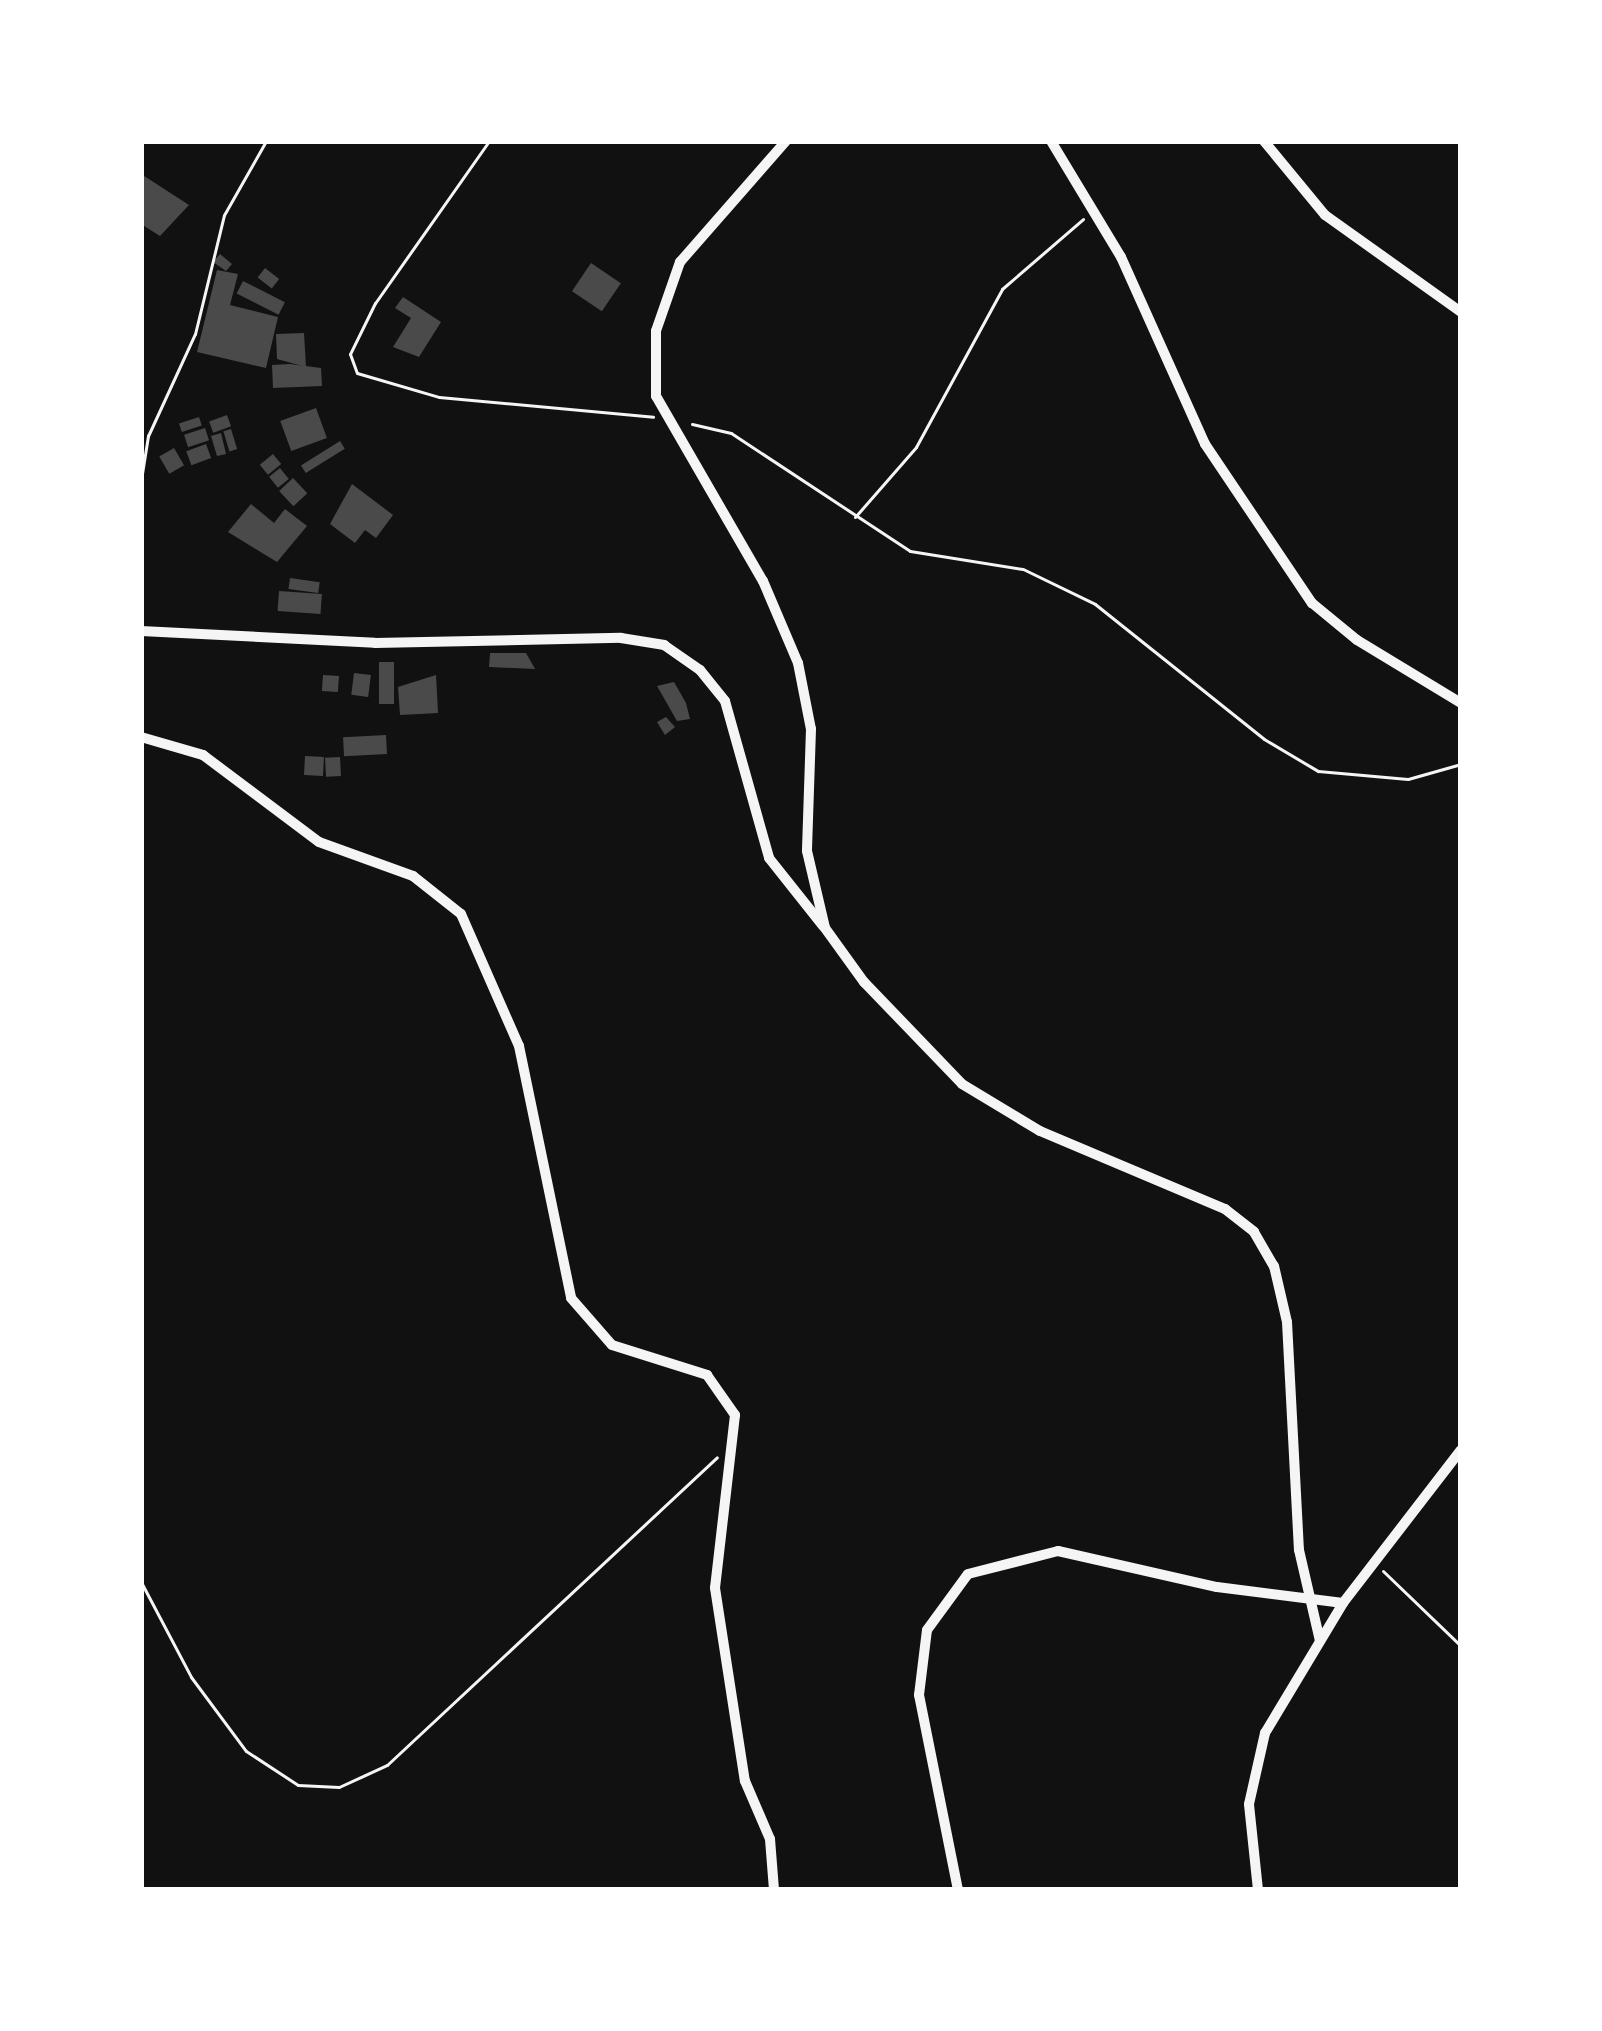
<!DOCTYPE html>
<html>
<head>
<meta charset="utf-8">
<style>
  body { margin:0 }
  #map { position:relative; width:1602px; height:2031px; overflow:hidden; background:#111; font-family:Georgia,serif }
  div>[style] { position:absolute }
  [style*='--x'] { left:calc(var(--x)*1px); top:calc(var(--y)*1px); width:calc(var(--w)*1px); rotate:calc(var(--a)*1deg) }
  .building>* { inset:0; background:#4a4a4a; transform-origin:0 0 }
  .path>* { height:3px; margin:-1.5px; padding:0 1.5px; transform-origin:1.5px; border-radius:1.5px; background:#f5f5f5 }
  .minor>* { height:10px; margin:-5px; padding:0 5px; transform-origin:5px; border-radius:5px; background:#f5f5f5 }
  span { translate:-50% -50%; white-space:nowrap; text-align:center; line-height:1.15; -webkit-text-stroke:10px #fff; paint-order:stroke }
  .frame { position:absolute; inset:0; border:144px solid #fff; pointer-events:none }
</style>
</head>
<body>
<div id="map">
  <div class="building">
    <div style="clip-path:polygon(141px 174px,189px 205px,160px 236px,141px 224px)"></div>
    <div style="clip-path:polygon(220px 254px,232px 264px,226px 271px,213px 262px)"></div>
    <div style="left:591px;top:263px;width:36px;height:34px;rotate:34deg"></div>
    <div style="left:265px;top:268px;width:18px;height:12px;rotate:38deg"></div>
    <div style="clip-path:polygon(217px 270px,238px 274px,230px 305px,278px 317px,266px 368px,197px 352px)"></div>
    <div style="left:243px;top:281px;width:47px;height:14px;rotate:27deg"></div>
    <div style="clip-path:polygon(403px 297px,441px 322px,419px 357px,393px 347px,411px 318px,395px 308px)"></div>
    <div style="clip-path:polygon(304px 333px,306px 367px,277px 359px,276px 334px)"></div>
    <div style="clip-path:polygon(290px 364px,321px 368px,322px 386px,273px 388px,272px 365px)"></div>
    <div style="left:316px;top:408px;width:32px;height:38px;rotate:70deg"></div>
    <div style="left:227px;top:415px;width:12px;height:19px;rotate:70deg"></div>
    <div style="left:199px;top:417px;width:9px;height:21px;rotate:72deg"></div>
    <div style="left:205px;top:428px;width:13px;height:22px;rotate:72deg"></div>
    <div style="left:231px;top:429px;width:21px;height:8px;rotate:73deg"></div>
    <div style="clip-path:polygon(221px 433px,226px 454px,217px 456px,211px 436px)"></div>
    <div style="left:340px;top:441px;width:9px;height:46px;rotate:58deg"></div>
    <div style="left:206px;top:444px;width:15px;height:21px;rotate:70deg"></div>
    <div style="left:174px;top:448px;width:20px;height:17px;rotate:60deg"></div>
    <div style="left:273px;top:454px;width:13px;height:17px;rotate:51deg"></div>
    <div style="left:280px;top:468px;width:14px;height:14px;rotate:51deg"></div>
    <div style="left:293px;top:478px;width:21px;height:19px;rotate:47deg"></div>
    <div style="clip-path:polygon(352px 484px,393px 515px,376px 538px,365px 530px,355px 543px,330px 524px)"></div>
    <div style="clip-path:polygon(251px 504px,274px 523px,285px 509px,307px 526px,277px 562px,228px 532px)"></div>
    <div style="left:290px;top:578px;width:30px;height:11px;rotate:8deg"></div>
    <div style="left:279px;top:591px;width:43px;height:20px;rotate:4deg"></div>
    <div style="clip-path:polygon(490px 653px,526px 653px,535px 669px,489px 667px)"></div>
    <div style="left:379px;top:662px;width:15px;height:42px"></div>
    <div style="left:354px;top:673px;width:17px;height:22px;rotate:7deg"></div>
    <div style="left:323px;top:675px;width:16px;height:16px;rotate:4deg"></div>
    <div style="clip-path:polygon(436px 675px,438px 713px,400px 715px,398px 687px)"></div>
    <div style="clip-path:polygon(674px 682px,686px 703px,690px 719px,677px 721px,657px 686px)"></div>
    <div style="clip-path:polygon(666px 717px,675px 727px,665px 735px,657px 722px)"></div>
    <div style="left:386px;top:735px;width:19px;height:43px;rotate:87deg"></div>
    <div style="left:305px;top:756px;width:19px;height:19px;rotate:3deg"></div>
    <div style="left:340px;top:757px;width:19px;height:15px;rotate:87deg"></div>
  </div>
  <div class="path">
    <div style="--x:489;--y:141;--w:198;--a:125.1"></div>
    <div style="--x:375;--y:303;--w:57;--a:116.1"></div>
    <div style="--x:350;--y:354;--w:20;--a:70"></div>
    <div style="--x:357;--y:373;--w:85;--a:16.3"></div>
    <div style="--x:439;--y:397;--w:215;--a:5.3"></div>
    <div style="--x:692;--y:424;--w:40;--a:13"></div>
    <div style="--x:731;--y:433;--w:214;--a:33.4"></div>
    <div style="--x:910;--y:551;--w:114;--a:9.1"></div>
    <div style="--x:1023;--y:569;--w:80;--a:25.9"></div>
    <div style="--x:1095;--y:604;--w:216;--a:38.6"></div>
    <div style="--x:1264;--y:739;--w:63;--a:30.7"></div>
    <div style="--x:1318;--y:771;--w:90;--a:5.1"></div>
    <div style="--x:1408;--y:779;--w:55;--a:-15.8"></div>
    <div style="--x:141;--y:480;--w:45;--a:-81"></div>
    <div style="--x:148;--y:436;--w:112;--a:-65.3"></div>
    <div style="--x:195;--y:334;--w:122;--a:-76.3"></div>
    <div style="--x:224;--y:215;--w:85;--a:-60.4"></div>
    <div style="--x:855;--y:517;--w:93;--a:-48.9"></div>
    <div style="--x:916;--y:447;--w:180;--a:-61.4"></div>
    <div style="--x:1002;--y:289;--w:107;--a:-40.8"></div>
    <div style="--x:1383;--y:1571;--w:108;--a:43.9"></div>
    <div style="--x:141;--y:1582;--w:107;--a:62.2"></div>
    <div style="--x:191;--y:1677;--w:92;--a:53.4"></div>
    <div style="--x:246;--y:1751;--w:62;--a:33.2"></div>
    <div style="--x:298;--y:1785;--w:41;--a:2.8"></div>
    <div style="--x:339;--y:1787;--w:53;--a:-24.6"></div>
    <div style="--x:387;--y:1765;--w:451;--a:-43"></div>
  </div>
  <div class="minor">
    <div style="--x:786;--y:141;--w:161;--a:131.2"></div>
    <div style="--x:680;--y:262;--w:73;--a:109.2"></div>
    <div style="--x:656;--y:331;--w:65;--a:90"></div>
    <div style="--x:656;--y:396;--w:214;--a:60"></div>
    <div style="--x:763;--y:581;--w:89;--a:66.9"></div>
    <div style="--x:798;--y:663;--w:67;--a:78.9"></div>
    <div style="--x:811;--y:729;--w:122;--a:91.9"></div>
    <div style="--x:807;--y:851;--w:79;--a:76.8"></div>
    <div style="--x:825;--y:928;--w:67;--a:54.2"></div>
    <div style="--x:864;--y:982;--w:141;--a:46.1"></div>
    <div style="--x:962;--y:1084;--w:91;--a:31.1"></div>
    <div style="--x:1040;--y:1131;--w:201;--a:22.9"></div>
    <div style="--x:1225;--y:1209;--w:37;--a:38"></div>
    <div style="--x:1254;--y:1232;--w:39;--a:60"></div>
    <div style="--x:1274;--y:1266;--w:57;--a:76.9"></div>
    <div style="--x:1287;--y:1322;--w:228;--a:87"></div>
    <div style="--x:1299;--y:1550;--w:93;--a:77"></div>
    <div style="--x:1051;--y:141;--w:135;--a:58.9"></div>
    <div style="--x:1121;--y:257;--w:205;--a:65.8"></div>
    <div style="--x:1205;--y:444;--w:192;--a:56.1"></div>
    <div style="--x:1312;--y:603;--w:58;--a:39.4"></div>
    <div style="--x:1357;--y:640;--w:122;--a:31.2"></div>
    <div style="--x:1264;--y:141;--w:96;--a:50.5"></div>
    <div style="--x:1325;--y:215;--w:167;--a:35.5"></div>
    <div style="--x:141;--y:631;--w:234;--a:2.9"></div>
    <div style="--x:375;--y:643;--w:246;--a:-1.2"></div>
    <div style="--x:621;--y:638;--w:44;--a:9.2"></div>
    <div style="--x:664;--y:645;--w:44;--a:34.8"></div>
    <div style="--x:700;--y:670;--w:40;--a:51"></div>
    <div style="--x:725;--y:701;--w:163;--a:74.3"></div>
    <div style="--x:769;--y:858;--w:87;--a:51.5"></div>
    <div style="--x:141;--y:737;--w:65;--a:16.2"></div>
    <div style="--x:203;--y:755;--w:145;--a:36.9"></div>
    <div style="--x:319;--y:842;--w:100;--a:19.9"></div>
    <div style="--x:413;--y:876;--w:61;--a:38.4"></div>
    <div style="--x:461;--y:914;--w:144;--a:66.3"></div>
    <div style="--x:519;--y:1046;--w:257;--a:78.3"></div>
    <div style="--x:571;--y:1298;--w:62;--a:48.9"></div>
    <div style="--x:612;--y:1345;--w:100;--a:17.5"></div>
    <div style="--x:707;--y:1375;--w:49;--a:55"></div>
    <div style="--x:735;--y:1415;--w:174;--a:96.6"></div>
    <div style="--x:715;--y:1588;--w:195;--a:81.2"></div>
    <div style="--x:745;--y:1781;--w:63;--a:66.7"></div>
    <div style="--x:770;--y:1839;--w:51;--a:85.5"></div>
    <div style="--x:958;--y:1890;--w:199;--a:-101.3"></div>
    <div style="--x:919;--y:1695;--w:65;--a:-83"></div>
    <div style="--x:927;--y:1630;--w:69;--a:-53.8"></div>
    <div style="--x:968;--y:1574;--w:93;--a:-14.3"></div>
    <div style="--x:1058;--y:1551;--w:163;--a:12.8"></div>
    <div style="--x:1217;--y:1587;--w:127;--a:7.2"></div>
    <div style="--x:1258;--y:1890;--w:86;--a:-96"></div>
    <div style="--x:1249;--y:1804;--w:73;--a:-77.3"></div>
    <div style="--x:1265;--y:1733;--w:152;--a:-59"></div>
    <div style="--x:1343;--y:1603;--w:193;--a:-52.4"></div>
  </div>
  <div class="frame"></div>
</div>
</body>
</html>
